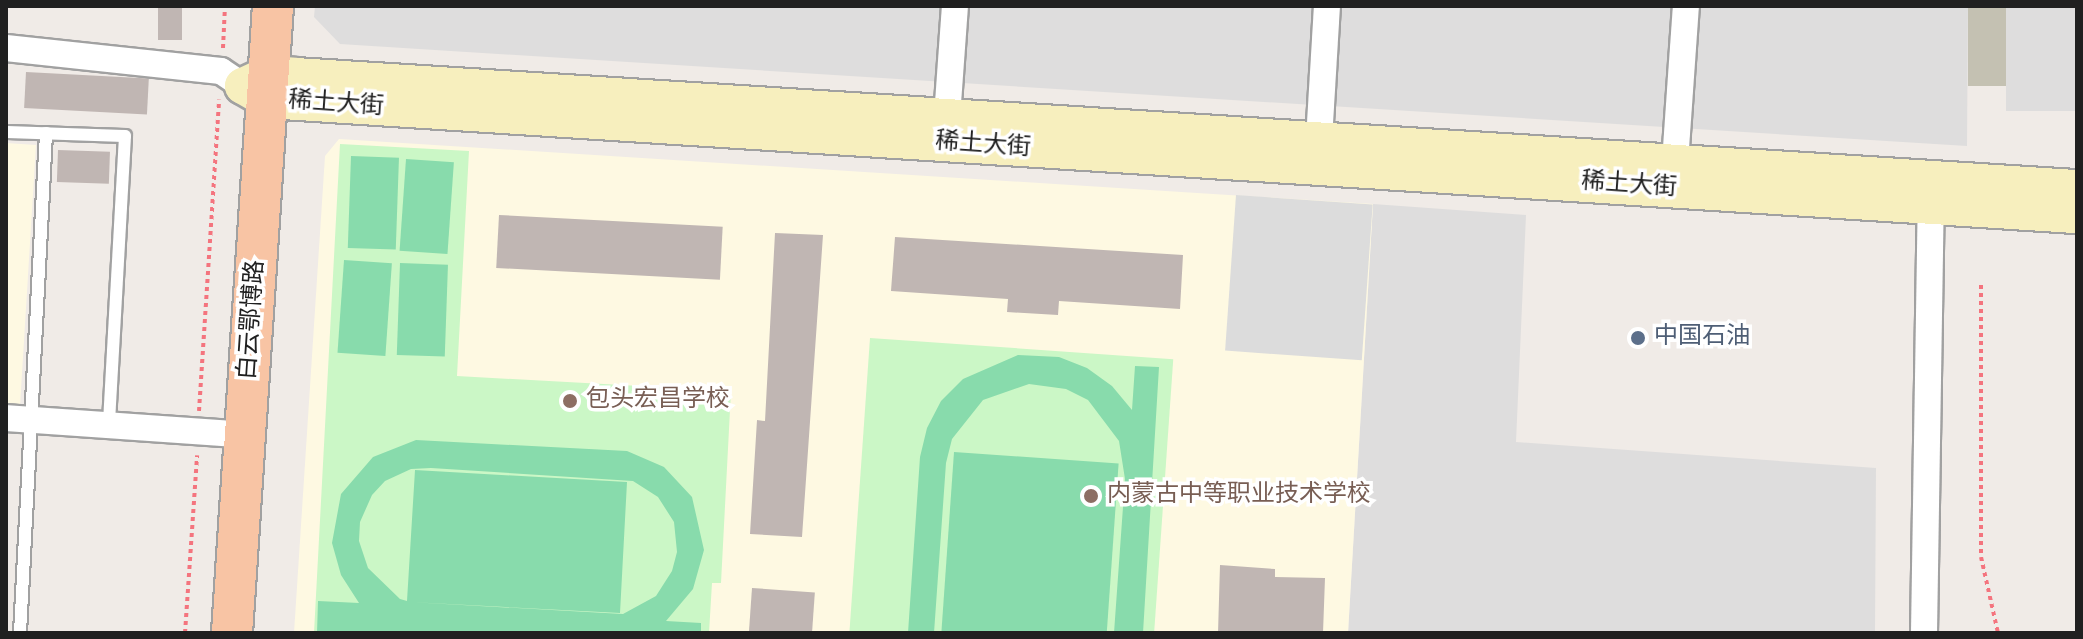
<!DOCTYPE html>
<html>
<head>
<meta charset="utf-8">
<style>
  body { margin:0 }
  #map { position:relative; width:2083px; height:639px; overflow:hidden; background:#f0ebe7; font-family:Overpass,"Noto Sans SC",sans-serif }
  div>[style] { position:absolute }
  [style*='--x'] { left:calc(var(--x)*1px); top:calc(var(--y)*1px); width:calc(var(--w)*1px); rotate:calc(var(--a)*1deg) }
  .residential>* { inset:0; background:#dedddd; transform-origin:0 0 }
  .education>* { inset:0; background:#fef9e2 }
  .construction>* { inset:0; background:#c4c1b2; transform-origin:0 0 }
  .park>* { inset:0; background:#cbf7c6; transform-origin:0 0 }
  .pitch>* { inset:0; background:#88dbac; transform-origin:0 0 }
  .parking>* { inset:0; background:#dcdcdc; transform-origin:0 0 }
  .building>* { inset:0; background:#c0b6b3; transform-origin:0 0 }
  .path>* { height:4px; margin-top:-2px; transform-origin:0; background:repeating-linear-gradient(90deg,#f4747e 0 4px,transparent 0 8px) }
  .roads { filter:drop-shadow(2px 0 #a1a1a1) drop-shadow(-2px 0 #a1a1a1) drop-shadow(0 2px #a1a1a1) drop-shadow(0 -2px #a1a1a1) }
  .lane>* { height:12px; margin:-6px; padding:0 6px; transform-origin:6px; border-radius:6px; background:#fff }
  .street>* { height:26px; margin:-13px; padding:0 13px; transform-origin:13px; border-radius:13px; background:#fff }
  .secondary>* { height:36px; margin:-18px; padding:0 18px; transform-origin:18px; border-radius:18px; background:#f7efbe }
  .primary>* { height:40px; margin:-20px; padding:0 20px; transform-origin:20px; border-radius:20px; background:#f8c4a4 }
  .dots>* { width:22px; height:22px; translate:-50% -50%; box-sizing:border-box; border:4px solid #fff; border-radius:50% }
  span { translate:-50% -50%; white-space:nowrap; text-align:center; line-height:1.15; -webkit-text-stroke:7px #fff; paint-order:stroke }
  .street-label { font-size:24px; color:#202020 }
  .service-label { font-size:24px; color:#4e5e75 }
  .left { translate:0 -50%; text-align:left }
  .education-label { font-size:24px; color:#785e54 }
  .frame { position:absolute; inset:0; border:8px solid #202020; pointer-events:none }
</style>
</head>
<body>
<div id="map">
  <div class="residential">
    <div style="clip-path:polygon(315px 6px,1968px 6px,1967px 146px,340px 44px,314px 17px)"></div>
    <div style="left:2006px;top:6px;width:71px;height:105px"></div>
    <div style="clip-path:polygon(1373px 204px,1526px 215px,1516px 442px,1876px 468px,1875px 633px,1348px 633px)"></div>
  </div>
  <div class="education">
    <div style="clip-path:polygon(339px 139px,1373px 204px,1348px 633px,294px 633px,325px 156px)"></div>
    <div style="clip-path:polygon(6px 143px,36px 145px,20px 406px,6px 405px)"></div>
  </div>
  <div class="construction">
    <div style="left:1968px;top:6px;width:38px;height:80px"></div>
  </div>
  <div class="park">
    <div style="clip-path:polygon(340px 144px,469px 151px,457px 376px,731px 391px,721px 583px,712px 583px,709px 633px,314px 633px)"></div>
    <div style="left:870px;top:338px;width:304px;height:296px;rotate:4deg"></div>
  </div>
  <div class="pitch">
    <div style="left:351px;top:156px;width:48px;height:92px;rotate:2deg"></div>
    <div style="left:406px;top:159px;width:48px;height:92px;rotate:4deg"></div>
    <div style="left:344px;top:260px;width:48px;height:93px;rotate:4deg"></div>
    <div style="left:400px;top:263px;width:48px;height:92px;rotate:2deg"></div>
    <div style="clip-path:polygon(1018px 355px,1059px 357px,1087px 368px,1112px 386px,1132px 410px,1135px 366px,1159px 367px,1143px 633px,1114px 633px,1125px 479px,1119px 441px,1088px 400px,1066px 389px,1029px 384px,983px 400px,952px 439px,946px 463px,934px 633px,908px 633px,920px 457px,927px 428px,941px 401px,963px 379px)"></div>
    <div style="clip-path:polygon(evenodd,416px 440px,627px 451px,664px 467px,692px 497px,704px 550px,693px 589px,666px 621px,701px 623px,701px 633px,317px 633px,318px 601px,359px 603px,341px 575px,332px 543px,341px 494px,373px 457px,416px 440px,431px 468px,633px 481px,658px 497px,674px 522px,677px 552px,672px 571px,656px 596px,623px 614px,410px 602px,620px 613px,627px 482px,415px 470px,407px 601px,400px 599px,368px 568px,359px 541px,360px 522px,372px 495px,385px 481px,411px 469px,431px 468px)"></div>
    <div style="left:954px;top:452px;width:165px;height:181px;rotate:4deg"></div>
  </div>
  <div class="parking">
    <div style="left:1236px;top:195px;width:137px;height:156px;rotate:4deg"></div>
  </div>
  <div class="building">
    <div style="left:158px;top:6px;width:24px;height:34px"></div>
    <div style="left:26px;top:72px;width:123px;height:36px;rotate:3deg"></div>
    <div style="left:58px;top:150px;width:52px;height:32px;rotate:2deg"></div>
    <div style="left:499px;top:215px;width:224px;height:53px;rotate:3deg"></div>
    <div style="clip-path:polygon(775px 233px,823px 235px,802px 537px,750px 534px,757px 420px,765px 421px)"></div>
    <div style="clip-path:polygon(895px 237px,1183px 255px,1180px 309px,1059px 301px,1058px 315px,1007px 312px,1008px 299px,891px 291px)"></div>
    <div style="clip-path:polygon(1220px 565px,1275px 569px,1275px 577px,1325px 578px,1323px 633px,1218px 633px)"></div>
    <div style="left:752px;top:588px;width:63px;height:45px;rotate:4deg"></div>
  </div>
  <div class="path">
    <div style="--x:223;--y:48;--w:42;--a:-87.3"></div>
    <div style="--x:1981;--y:285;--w:272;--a:90"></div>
    <div style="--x:1981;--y:557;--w:78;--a:77.4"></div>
    <div style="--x:199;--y:411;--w:312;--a:-86.3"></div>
    <div style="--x:185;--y:633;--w:178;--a:-86.1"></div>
  </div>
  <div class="roads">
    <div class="lane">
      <div style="--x:6;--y:132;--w:119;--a:1.9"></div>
      <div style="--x:125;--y:136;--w:289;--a:93.2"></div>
      <div style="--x:20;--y:633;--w:501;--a:-87.02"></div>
    </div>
    <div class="street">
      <div style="--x:6;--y:48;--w:216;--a:6.1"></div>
      <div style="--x:221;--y:71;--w:27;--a:34"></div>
      <div style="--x:947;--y:117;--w:111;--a:-85.9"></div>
      <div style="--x:1319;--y:140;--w:134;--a:-86.6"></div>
      <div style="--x:1675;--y:162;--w:156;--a:-86"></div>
      <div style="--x:6;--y:418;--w:218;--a:4"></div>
      <div style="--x:1924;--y:633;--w:444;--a:-89.1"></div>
    </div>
    <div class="secondary">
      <div style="--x:243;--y:86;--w:28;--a:30"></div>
      <div style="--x:267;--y:100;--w:1814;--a:3.64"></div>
      <div style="--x:243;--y:86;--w:29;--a:-25"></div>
      <div style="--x:269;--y:74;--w:26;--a:4"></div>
      <div style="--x:295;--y:76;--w:1786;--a:3.6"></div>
    </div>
    <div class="primary">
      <div style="--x:232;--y:633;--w:628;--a:-86.26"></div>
    </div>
  </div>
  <div class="dots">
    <div style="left:1638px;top:338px;background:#5c6f8a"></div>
    <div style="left:570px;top:401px;background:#8d6e63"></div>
    <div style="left:1091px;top:496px;background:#8d6e63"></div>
  </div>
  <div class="street-label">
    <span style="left:336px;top:105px;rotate:4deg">稀土大街</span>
    <span style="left:983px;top:146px;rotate:4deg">稀土大街</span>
    <span style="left:1629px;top:186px;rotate:4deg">稀土大街</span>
    <span style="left:253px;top:320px;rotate:-86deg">白云鄂博路</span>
  </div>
  <div class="service-label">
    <span class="left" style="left:1654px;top:338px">中国石油</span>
  </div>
  <div class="education-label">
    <span class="left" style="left:586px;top:401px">包头宏昌学校</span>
    <span class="left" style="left:1107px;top:496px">内蒙古中等职业技术学校</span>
  </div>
  <div class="frame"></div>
</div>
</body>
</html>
